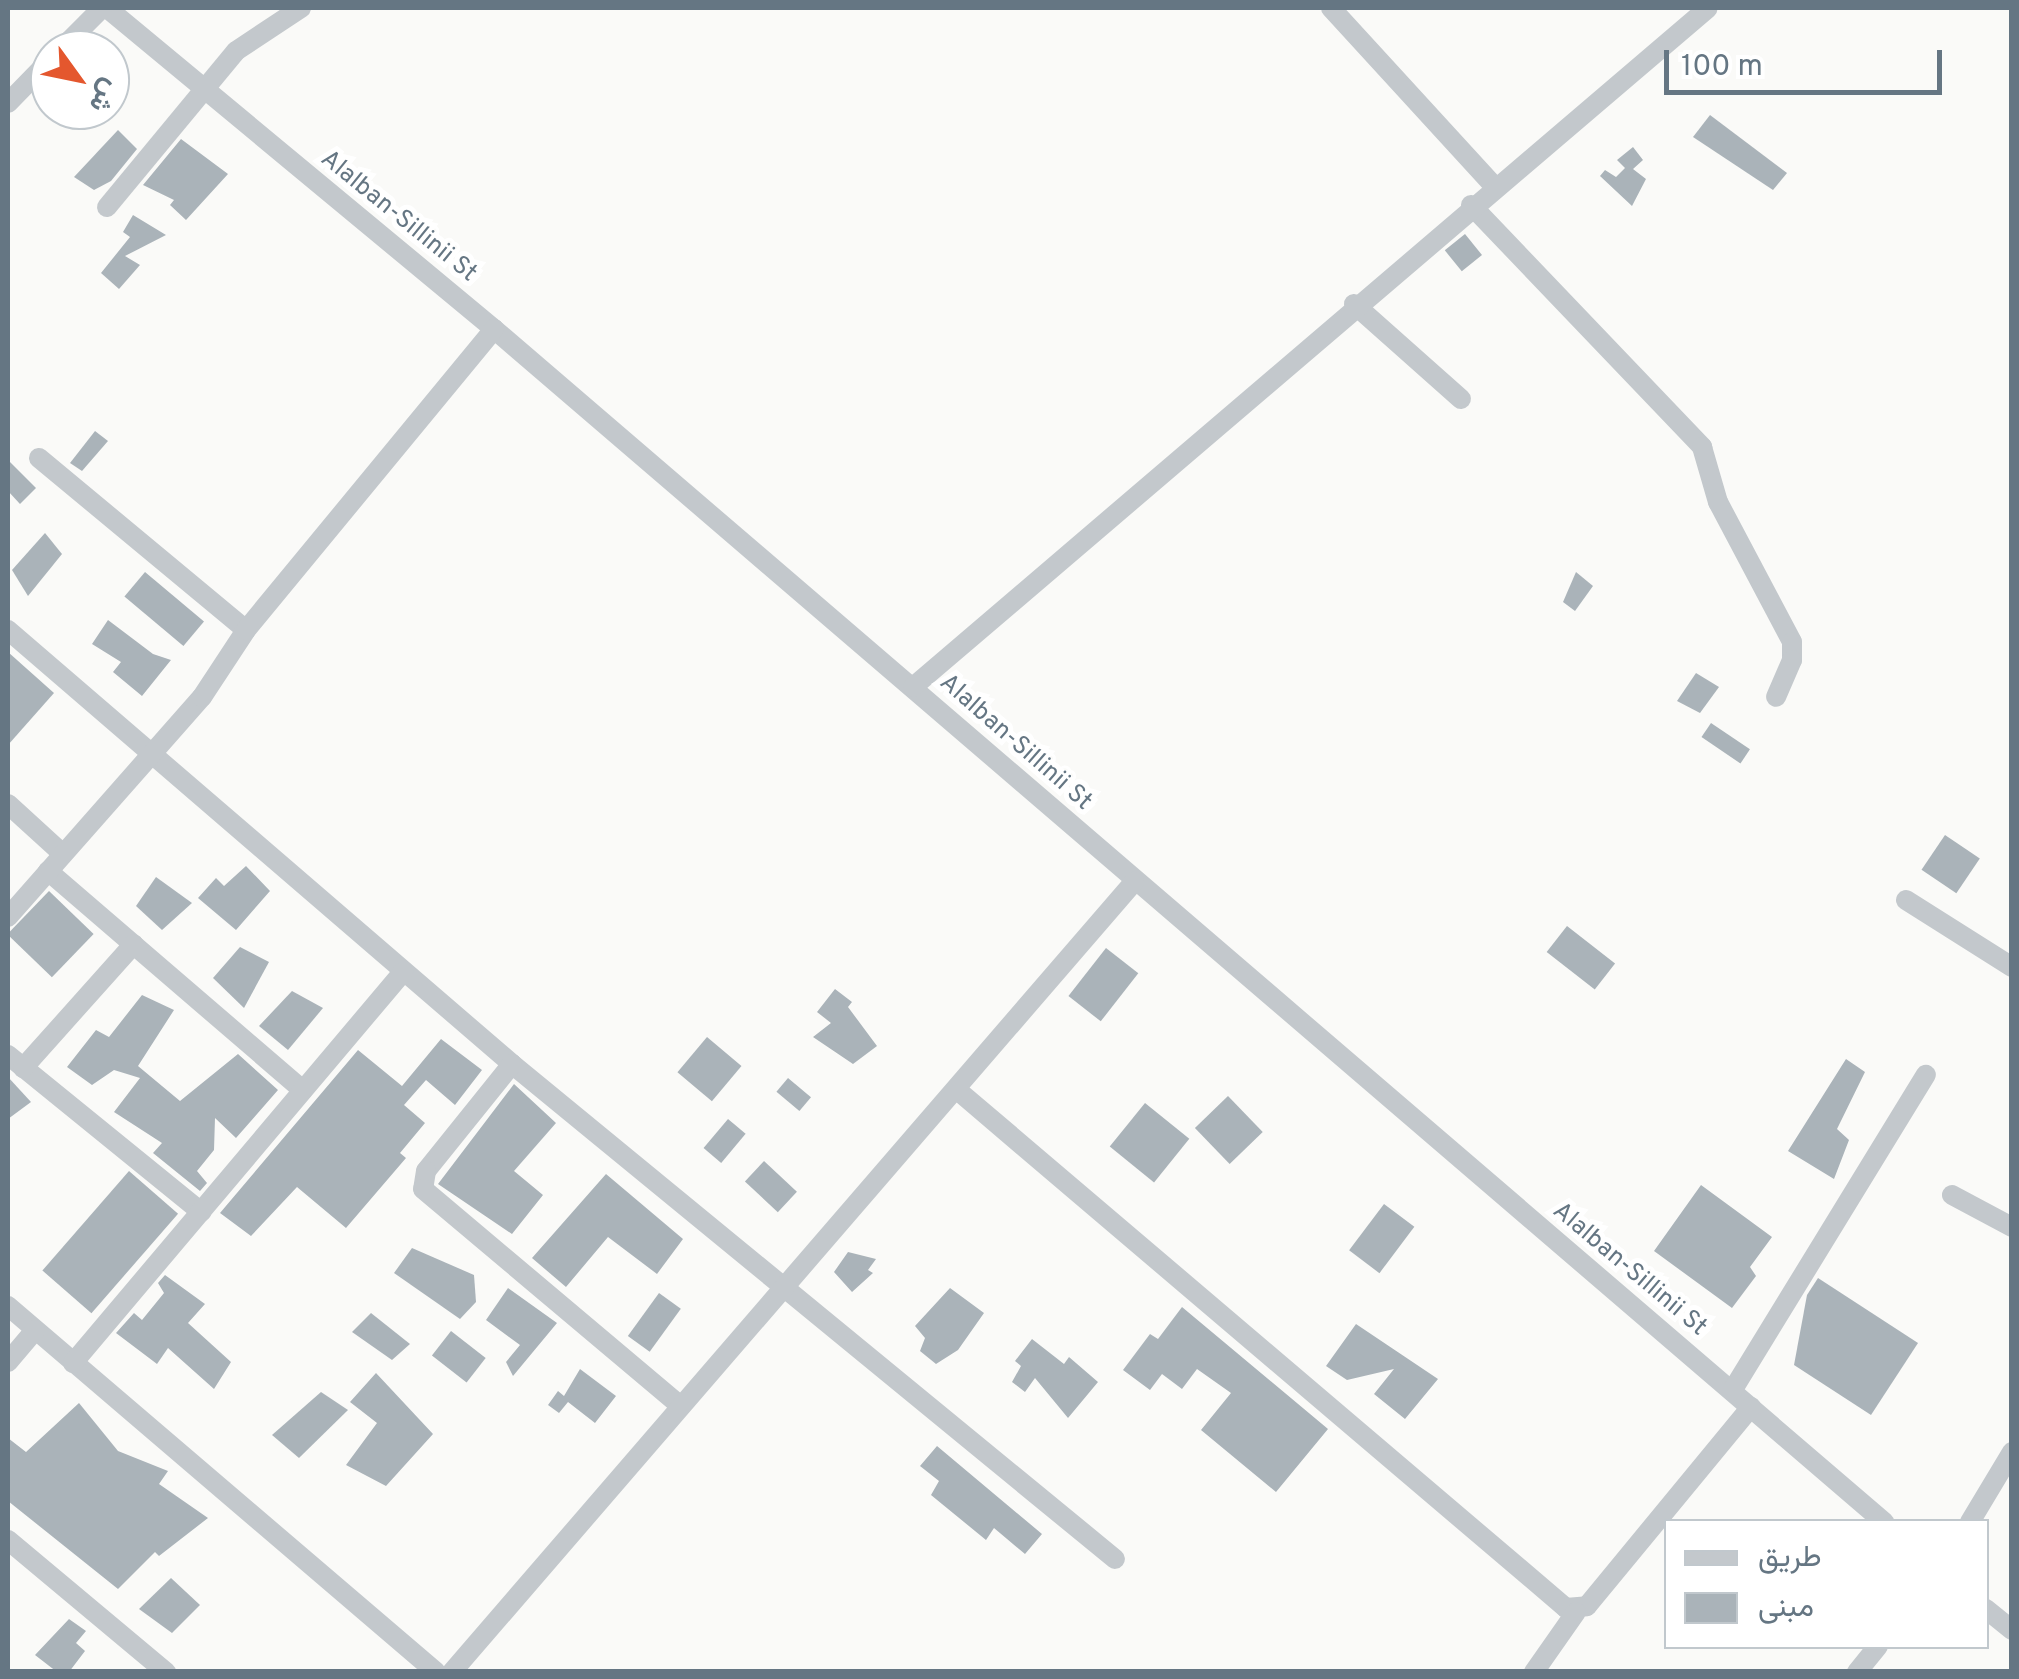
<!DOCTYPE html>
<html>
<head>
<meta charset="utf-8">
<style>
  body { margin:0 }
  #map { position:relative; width:2019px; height:1679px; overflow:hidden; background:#fafaf8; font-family:Overpass,Vazirmatn,sans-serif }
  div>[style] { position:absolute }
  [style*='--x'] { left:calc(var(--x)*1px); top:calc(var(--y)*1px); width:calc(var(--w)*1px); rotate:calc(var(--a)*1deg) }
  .building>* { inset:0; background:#aab3b9; transform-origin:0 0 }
  .minor>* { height:20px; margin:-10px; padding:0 10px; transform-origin:10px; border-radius:10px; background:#c3c8cc }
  span { translate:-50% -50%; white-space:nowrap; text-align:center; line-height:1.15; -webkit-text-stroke:10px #fff; paint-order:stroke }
  .street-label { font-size:25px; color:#657683 }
  .frame { position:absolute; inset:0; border:10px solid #657683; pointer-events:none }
  .legend { position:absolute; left:1664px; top:1519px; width:325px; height:130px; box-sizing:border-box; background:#fff; border:2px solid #c1c8cd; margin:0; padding:12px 18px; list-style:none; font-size:30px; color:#657683 }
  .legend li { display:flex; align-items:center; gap:20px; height:50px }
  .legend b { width:50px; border:2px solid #c1c8cd }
  .north { position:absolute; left:30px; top:30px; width:100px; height:100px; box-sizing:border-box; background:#fff; border:2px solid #c1c8cd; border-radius:50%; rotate:123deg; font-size:28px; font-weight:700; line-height:40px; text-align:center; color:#657683 }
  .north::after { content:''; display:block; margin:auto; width:35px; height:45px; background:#e4572e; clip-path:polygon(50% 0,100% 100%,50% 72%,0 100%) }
  .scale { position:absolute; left:1664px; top:50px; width:278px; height:45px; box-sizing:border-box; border:5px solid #657683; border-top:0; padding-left:12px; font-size:30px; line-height:35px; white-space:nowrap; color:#657683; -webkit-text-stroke:8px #fff; paint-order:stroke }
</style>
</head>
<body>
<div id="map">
  <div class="building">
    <div style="clip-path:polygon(1710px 115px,1787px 173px,1773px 190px,1693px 137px)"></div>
    <div style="clip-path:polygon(118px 130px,137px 149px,111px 181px,94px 190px,74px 177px)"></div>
    <div style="clip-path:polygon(181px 139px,228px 174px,186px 220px,170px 205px,174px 200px,143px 185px)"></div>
    <div style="clip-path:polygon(1633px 147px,1643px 160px,1633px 169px,1646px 179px,1632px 206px,1600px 176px,1605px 170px,1616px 177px,1625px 168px,1617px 160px)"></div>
    <div style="clip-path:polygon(133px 215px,166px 235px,125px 256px,140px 265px,119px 289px,101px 273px,130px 237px,123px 232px)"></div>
    <div style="left:1465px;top:234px;width:27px;height:26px;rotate:51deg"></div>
    <div style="clip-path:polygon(95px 431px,108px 441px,82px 471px,70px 463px)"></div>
    <div style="clip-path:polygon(8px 460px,36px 488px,20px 504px,8px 491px)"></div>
    <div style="clip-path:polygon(45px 533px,62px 554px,28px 596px,12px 570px)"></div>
    <div style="left:145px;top:572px;width:77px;height:32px;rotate:40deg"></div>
    <div style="clip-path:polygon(1576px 572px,1593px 586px,1575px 611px,1563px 602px)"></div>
    <div style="clip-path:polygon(108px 620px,153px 654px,171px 660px,142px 696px,113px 672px,121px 662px,92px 644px)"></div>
    <div style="clip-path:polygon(8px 652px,54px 693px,8px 745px)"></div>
    <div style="clip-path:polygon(1696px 673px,1719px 687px,1700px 713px,1677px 701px)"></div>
    <div style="left:1711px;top:723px;width:47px;height:17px;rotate:34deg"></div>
    <div style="left:1945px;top:835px;width:42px;height:42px;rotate:34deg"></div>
    <div style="clip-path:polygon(246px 866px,270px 891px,236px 930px,198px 898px,216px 878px,224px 886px)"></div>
    <div style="clip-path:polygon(156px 877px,192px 903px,162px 930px,136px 906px)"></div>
    <div style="left:49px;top:891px;width:62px;height:60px;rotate:44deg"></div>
    <div style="left:1567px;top:926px;width:61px;height:33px;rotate:38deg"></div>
    <div style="clip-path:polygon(240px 947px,269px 962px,244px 1008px,213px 978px)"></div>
    <div style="left:1106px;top:948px;width:41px;height:61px;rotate:38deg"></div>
    <div style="clip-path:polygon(835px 989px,852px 1002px,848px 1007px,877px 1046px,853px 1064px,813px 1037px,831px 1023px,817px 1012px)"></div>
    <div style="clip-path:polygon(292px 991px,323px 1008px,288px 1050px,259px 1026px)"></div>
    <div style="clip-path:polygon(142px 995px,174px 1010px,138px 1066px,180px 1101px,238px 1054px,278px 1090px,236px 1138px,215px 1118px,214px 1150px,197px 1171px,207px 1183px,200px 1191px,153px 1153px,162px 1143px,114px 1112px,140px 1078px,114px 1070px,92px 1085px,67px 1067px,96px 1030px,109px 1037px)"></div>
    <div style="left:707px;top:1037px;width:45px;height:46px;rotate:40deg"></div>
    <div style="clip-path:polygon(441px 1039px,482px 1070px,455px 1105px,426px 1080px,404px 1105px,425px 1123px,400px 1153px,406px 1158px,346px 1228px,297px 1187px,251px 1236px,220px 1213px,358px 1050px,402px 1086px)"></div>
    <div style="clip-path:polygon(1846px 1059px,1865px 1072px,1837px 1129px,1849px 1140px,1834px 1179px,1788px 1151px)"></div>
    <div style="clip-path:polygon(8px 1077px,31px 1102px,8px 1119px)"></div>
    <div style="left:788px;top:1078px;width:30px;height:18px;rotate:40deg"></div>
    <div style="clip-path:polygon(514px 1084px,556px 1123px,514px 1171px,543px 1195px,512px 1234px,438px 1184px)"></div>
    <div style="left:1228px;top:1096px;width:50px;height:46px;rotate:46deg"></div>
    <div style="left:1145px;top:1103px;width:57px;height:56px;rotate:39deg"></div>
    <div style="left:728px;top:1119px;width:23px;height:38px;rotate:40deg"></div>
    <div style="left:764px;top:1161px;width:45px;height:28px;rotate:43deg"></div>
    <div style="left:129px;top:1171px;width:65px;height:132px;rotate:41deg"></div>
    <div style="clip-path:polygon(606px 1174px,683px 1239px,657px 1274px,608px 1237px,566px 1287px,532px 1258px)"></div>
    <div style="clip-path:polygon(1701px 1185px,1772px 1237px,1750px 1267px,1756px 1276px,1732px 1308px,1654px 1251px)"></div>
    <div style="left:1384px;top:1204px;width:38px;height:58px;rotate:37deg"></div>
    <div style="clip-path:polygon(412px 1248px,474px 1275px,476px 1302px,460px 1319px,394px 1273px)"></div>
    <div style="clip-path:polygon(848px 1252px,876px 1259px,868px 1270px,873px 1273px,852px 1292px,834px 1272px)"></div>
    <div style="clip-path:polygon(165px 1275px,205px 1304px,188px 1323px,231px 1362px,214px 1389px,168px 1348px,157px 1364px,116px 1333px,134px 1313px,142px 1320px,164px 1293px,158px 1283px)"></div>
    <div style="clip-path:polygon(1818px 1278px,1918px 1343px,1871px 1415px,1794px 1365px,1807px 1295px)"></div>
    <div style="clip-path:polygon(508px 1288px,557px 1323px,513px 1376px,506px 1362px,520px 1345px,486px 1320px)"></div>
    <div style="clip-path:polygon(950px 1288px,984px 1313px,958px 1350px,936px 1364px,920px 1351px,925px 1338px,915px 1326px)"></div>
    <div style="left:659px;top:1293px;width:27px;height:53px;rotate:36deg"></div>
    <div style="clip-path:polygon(1182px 1307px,1328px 1429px,1276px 1492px,1201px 1430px,1231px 1393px,1197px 1369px,1182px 1389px,1162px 1374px,1150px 1390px,1123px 1370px,1150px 1334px,1158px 1339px)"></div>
    <div style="clip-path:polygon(371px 1313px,410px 1344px,392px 1360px,352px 1332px)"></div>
    <div style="clip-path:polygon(1356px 1324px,1438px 1379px,1405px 1419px,1374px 1394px,1394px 1369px,1347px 1380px,1326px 1366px)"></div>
    <div style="left:451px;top:1331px;width:44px;height:31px;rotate:38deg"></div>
    <div style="clip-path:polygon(1032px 1339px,1064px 1364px,1069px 1357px,1098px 1382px,1068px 1418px,1035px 1378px,1025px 1392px,1012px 1382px,1021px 1366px,1015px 1361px)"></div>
    <div style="clip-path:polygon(580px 1369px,616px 1396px,595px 1423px,568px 1402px,559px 1413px,548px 1405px,558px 1391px,564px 1396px)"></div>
    <div style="clip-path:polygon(376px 1373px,433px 1434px,386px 1486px,346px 1465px,377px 1423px,350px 1402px)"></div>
    <div style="clip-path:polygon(321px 1392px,348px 1410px,299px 1458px,272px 1435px)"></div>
    <div style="clip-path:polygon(79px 1403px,118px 1451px,168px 1471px,159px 1484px,208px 1518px,159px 1556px,155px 1552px,118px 1589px,8px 1501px,8px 1438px,26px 1452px)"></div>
    <div style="clip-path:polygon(937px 1446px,1042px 1534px,1025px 1554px,994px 1528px,986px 1540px,931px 1495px,939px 1481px,920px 1466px)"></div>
    <div style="clip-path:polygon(171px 1578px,200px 1605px,172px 1633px,139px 1609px)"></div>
    <div style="clip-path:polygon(69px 1619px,86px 1631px,76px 1643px,85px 1651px,69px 1672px,57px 1672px,35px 1655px)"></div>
  </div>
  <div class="minor">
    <div style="--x:107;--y:8;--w:503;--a:39.67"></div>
    <div style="--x:494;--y:329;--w:1832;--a:40.64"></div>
    <div style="--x:1331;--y:8;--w:241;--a:47.5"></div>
    <div style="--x:60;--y:50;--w:59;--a:-45"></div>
    <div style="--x:8;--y:103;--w:60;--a:-45.7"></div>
    <div style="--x:1471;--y:205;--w:335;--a:46.3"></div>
    <div style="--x:1702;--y:447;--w:57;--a:73.8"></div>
    <div style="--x:1718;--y:502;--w:158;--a:62.1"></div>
    <div style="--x:1792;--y:642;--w:18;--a:90"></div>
    <div style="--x:1792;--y:660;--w:40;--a:113.4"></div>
    <div style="--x:107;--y:207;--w:202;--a:-50.4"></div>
    <div style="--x:236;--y:51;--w:78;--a:-33.5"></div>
    <div style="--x:1354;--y:304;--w:143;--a:41.6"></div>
    <div style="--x:39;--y:458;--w:269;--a:39.7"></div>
    <div style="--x:8;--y:630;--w:665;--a:40.73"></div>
    <div style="--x:512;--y:1064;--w:780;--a:39.38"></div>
    <div style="--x:913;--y:687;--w:1045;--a:-40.5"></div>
    <div style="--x:8;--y:804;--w:74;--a:42.3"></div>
    <div style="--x:48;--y:871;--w:336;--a:40.7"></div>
    <div style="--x:1906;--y:900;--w:125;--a:32.3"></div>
    <div style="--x:8;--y:917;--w:293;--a:-48.6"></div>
    <div style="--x:202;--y:697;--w:80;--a:-56.7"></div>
    <div style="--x:246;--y:630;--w:390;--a:-50.5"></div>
    <div style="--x:8;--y:1055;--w:249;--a:39.1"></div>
    <div style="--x:512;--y:1064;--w:137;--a:128.8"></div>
    <div style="--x:426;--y:1171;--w:18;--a:99"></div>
    <div style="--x:423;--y:1189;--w:337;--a:40.1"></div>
    <div style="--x:23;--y:1068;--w:166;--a:-48.2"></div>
    <div style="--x:956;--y:1089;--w:801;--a:40.39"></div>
    <div style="--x:1566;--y:1608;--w:21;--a:-5"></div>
    <div style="--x:1587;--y:1606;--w:258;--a:-50.5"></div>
    <div style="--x:1952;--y:1195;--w:68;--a:28.1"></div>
    <div style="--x:8;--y:1306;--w:563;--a:40.54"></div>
    <div style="--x:8;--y:1362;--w:42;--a:-49.8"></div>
    <div style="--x:73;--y:1363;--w:512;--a:-49.84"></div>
    <div style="--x:1732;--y:1391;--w:371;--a:-58.5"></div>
    <div style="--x:1970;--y:1522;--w:82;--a:-59"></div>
    <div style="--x:8;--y:1540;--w:206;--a:39.9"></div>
    <div style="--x:1986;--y:1609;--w:33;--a:39"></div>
    <div style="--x:452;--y:1672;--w:1044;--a:-49.2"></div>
    <div style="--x:1534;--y:1672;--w:73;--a:-55"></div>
    <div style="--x:1857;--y:1672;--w:33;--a:-51"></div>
  </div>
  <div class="street-label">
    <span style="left:398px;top:217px;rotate:39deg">Alalban-Sillinii St</span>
    <span style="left:1015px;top:743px;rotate:41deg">Alalban-Sillinii St</span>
    <span style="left:1629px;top:1270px;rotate:40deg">Alalban-Sillinii St</span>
  </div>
  <div class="frame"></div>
  <ul class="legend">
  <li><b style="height:12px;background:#c3c8cc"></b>طريق</li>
  <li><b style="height:28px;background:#aab3b9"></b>مبنى</li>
  </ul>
  <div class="north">ش</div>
  <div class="scale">100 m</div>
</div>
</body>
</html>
